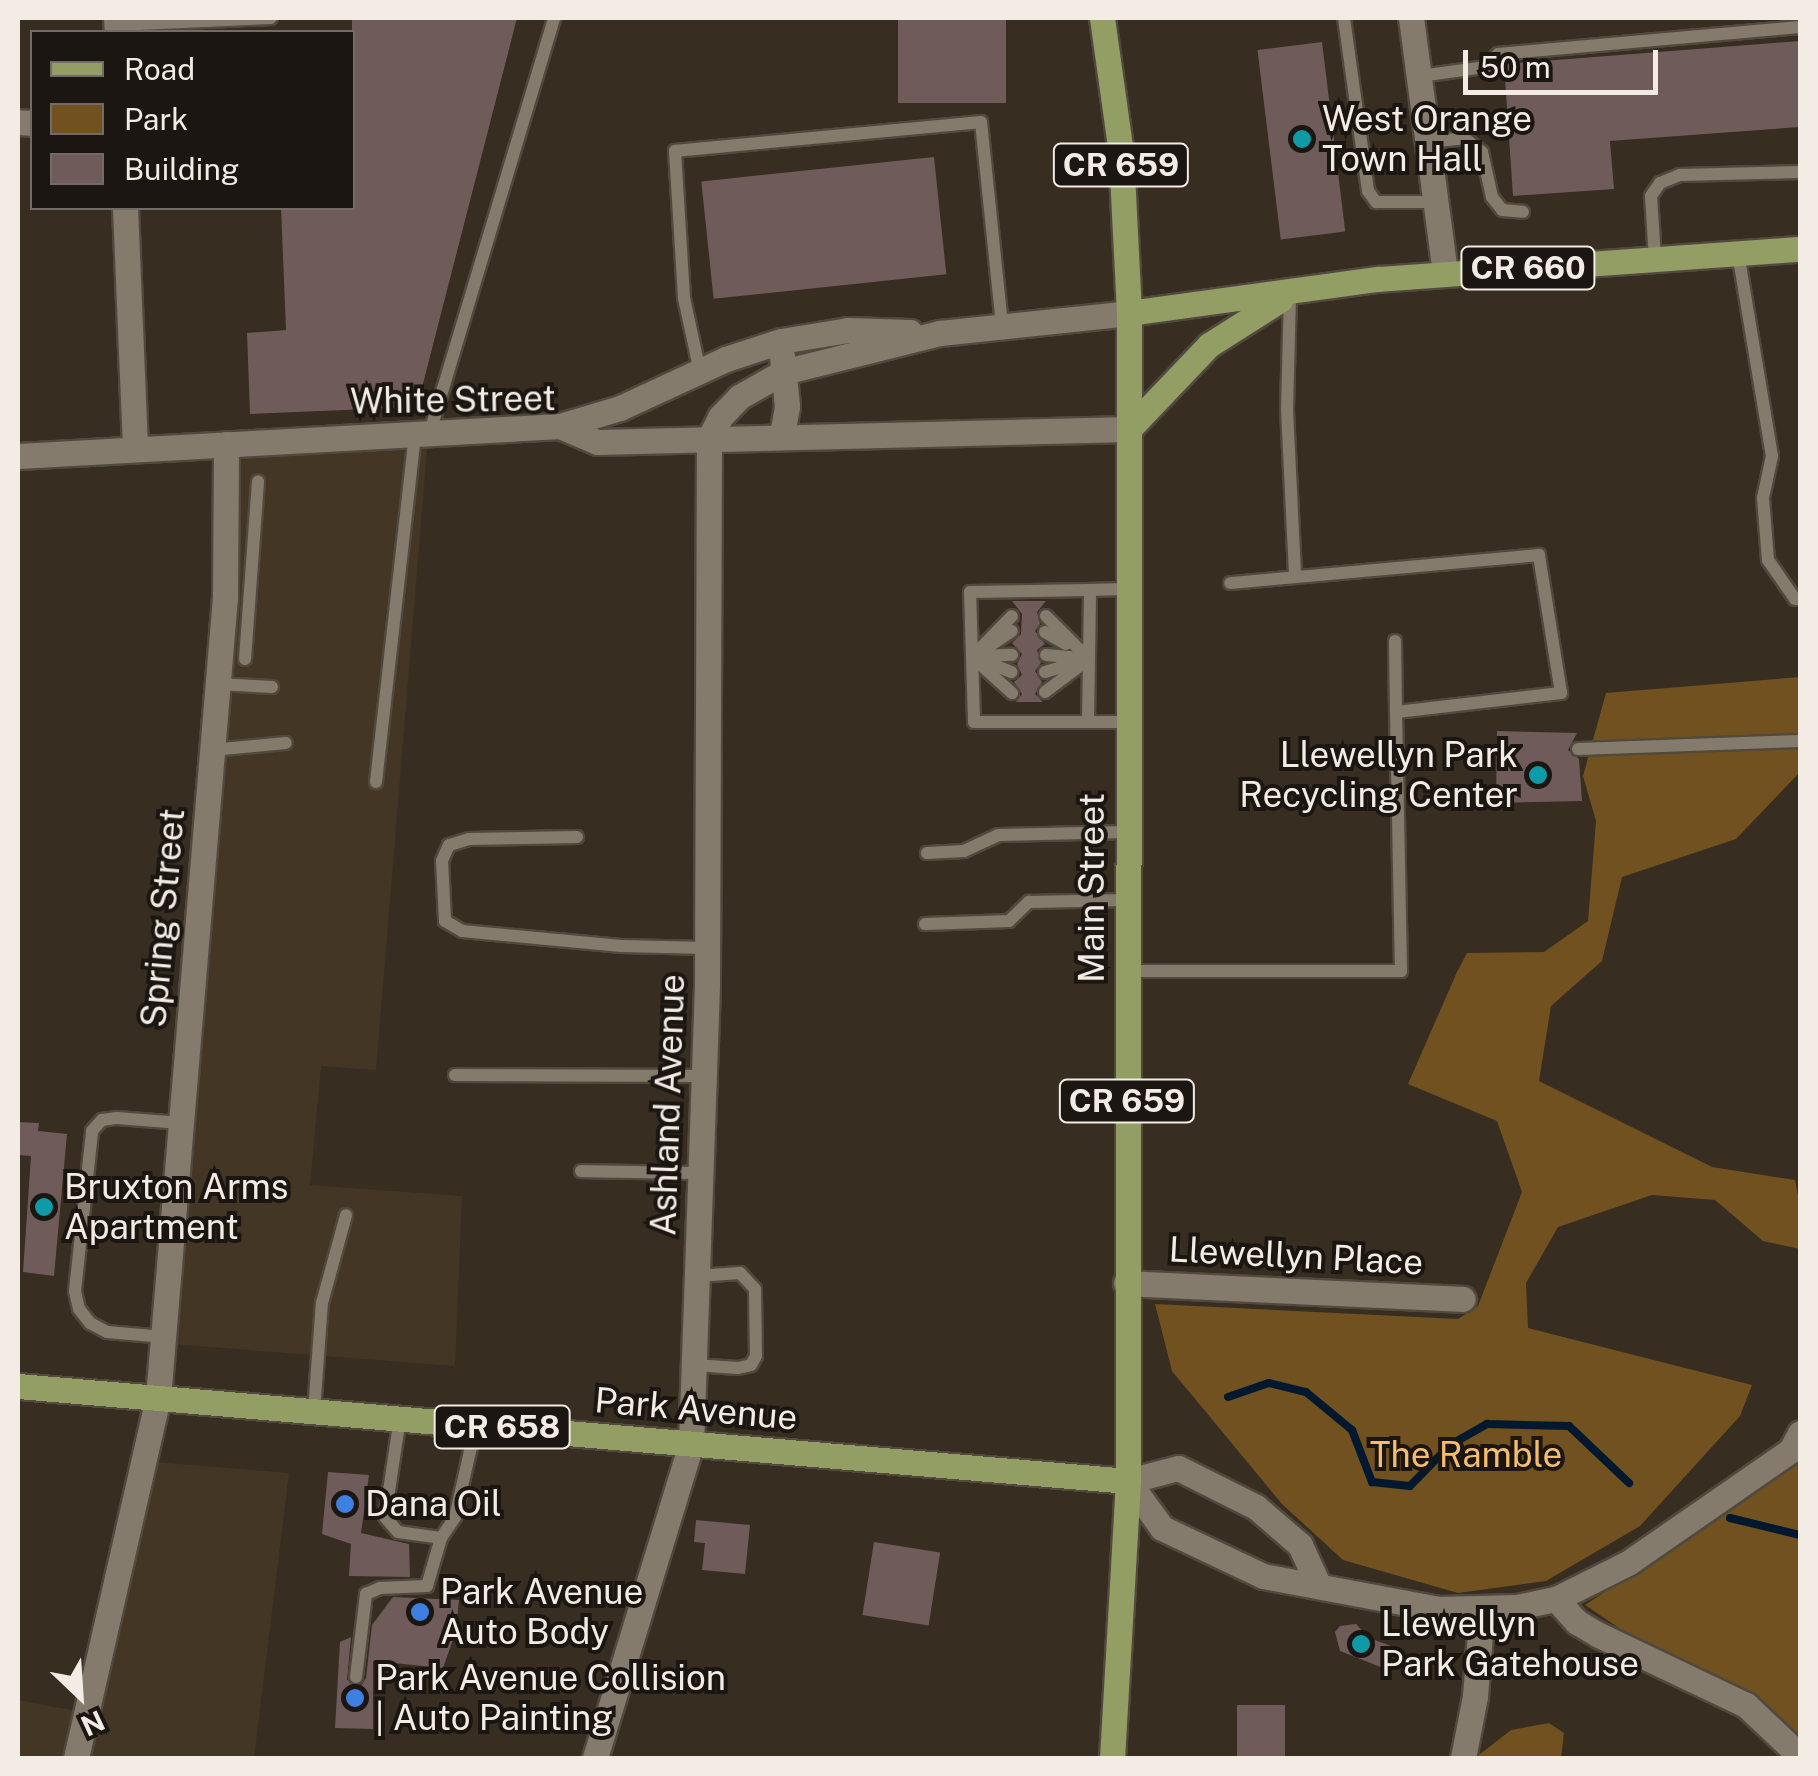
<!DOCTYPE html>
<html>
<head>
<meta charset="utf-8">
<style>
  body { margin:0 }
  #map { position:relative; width:1818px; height:1776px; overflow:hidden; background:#372d21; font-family:"Public Sans",sans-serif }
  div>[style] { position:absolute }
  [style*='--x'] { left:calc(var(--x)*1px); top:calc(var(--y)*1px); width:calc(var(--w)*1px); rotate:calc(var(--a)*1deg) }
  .built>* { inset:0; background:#433624 }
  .green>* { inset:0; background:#71511f }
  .stream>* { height:8px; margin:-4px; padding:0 4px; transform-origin:4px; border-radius:4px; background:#02182e }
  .building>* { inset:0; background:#6e5b5a; transform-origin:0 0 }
  .roads { filter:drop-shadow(2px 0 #51493e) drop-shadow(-2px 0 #51493e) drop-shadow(0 2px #51493e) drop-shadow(0 -2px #51493e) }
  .service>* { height:12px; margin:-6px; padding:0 6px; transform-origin:6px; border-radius:6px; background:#857b6c }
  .minor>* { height:25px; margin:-12.5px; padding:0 12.5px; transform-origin:12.5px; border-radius:12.5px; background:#857b6c }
  .primary>* { height:25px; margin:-12.5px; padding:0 12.5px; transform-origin:12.5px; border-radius:12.5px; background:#939e65 }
  .dots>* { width:28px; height:28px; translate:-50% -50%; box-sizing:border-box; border:5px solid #1b1611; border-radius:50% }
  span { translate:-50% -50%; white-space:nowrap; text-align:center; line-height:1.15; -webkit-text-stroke:8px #1b1611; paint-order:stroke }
  .shield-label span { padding:2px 8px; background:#1b1611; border:2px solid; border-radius:8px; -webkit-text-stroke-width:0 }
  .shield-label { font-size:32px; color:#f2ece4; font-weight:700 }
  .poi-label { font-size:35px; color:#f2ece4 }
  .left { translate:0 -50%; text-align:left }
  .right { translate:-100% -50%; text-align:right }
  .street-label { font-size:35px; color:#f2ece4 }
  .park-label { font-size:35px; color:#f5be6e }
  .frame { position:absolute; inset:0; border:20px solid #f2ece4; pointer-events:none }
  .legend { position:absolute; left:30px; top:30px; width:325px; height:180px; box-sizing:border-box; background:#1b1611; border:2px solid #716c65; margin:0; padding:12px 18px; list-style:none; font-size:30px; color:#f2ece4 }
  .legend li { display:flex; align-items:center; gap:20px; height:50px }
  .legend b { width:50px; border:2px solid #716c65 }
  .north { position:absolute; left:30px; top:1646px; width:100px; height:100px; -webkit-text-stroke:8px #1b1611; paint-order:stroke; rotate:155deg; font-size:28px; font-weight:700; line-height:40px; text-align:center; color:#f2ece4 }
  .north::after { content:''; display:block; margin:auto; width:35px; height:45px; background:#f2ece4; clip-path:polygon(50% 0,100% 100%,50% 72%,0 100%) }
  .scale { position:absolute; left:1463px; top:50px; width:195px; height:45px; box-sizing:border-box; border:5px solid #f2ece4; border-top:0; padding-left:12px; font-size:30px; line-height:35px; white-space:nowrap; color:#f2ece4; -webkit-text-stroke:8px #1b1611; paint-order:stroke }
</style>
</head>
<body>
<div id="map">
  <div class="built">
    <div style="clip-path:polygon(428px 438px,376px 1070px,321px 1066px,310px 1185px,462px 1196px,455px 1366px,159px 1343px,227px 451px)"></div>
    <div style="clip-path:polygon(142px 1461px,289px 1473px,254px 1758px,18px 1758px,18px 1700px,87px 1713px)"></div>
  </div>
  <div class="green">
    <div style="clip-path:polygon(1800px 677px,1800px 772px,1736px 839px,1622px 877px,1602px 961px,1551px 1006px,1539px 1081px,1712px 1167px,1795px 1180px,1800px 1206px,1800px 1249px,1763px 1241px,1715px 1200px,1652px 1195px,1558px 1227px,1526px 1283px,1528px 1328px,1752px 1385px,1740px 1416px,1640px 1526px,1546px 1581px,1458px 1593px,1343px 1560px,1282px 1504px,1172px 1371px,1155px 1304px,1458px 1319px,1478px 1306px,1522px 1192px,1497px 1121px,1408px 1084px,1457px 972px,1467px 953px,1544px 952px,1588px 921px,1596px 821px,1583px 776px,1606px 693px)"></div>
    <div style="clip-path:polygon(1796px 1465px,1800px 1466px,1800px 1739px,1723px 1680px,1641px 1643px,1585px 1605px)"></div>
    <div style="clip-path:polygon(1549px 1723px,1564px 1733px,1561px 1758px,1475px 1758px,1511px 1730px)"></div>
  </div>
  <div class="stream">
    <div style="--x:1228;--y:1397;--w:43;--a:-18.9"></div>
    <div style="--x:1269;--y:1383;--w:38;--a:14"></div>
    <div style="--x:1306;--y:1392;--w:60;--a:39.6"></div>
    <div style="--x:1352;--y:1430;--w:56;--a:69"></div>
    <div style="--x:1372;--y:1482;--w:38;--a:6"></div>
    <div style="--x:1410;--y:1486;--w:57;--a:-45.7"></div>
    <div style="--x:1450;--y:1445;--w:43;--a:-29.6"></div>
    <div style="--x:1487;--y:1424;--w:82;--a:1.4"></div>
    <div style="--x:1569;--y:1426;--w:83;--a:43.5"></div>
    <div style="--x:1730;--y:1518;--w:72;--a:13.7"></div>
  </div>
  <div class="building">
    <div style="clip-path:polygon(352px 18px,517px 18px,417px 407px,250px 414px,247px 333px,286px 330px,281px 208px,352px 208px)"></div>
    <div style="left:898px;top:18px;width:108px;height:85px"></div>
    <div style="clip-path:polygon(1800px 41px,1800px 127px,1610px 141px,1614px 189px,1513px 196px,1504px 64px)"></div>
    <div style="left:1322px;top:42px;width:191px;height:65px;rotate:83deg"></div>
    <div style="left:934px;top:157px;width:118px;height:234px;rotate:84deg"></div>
    <div style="clip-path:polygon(1012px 601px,1046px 601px,1037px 612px,1040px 624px,1035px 631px,1045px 644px,1037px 650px,1041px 663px,1035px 671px,1042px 682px,1035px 694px,1043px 702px,1016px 702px,1022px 694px,1014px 682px,1022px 675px,1017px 664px,1022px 654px,1012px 643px,1021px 634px,1022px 614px)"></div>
    <div style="clip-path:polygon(1497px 731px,1577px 733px,1568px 750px,1579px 759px,1582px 801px,1496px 803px)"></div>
    <div style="clip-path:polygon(18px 1122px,39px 1123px,38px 1131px,67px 1134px,54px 1276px,23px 1272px,31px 1156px,18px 1155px)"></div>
    <div style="clip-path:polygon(328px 1472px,369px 1475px,361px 1533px,409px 1544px,410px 1577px,349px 1576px,351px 1544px,322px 1534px)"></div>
    <div style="clip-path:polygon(696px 1520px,750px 1525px,745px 1574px,702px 1570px,705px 1543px,694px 1542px)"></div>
    <div style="left:874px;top:1542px;width:67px;height:74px;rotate:9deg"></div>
    <div style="clip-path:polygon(393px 1597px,459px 1600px,456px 1631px,443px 1668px,373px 1661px,373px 1729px,335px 1728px,340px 1642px,351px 1637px,347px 1680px,361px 1686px,366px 1678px,372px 1625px)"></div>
    <div style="clip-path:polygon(1356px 1624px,1369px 1638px,1394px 1647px,1383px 1668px,1340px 1651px,1335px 1632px,1340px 1626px)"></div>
    <div style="left:1285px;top:1705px;width:53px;height:48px;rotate:90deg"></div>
  </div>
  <div class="roads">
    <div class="service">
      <div style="--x:1344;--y:18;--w:175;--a:82.1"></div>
      <div style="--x:1368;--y:191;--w:14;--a:54"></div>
      <div style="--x:1376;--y:202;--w:60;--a:0"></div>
      <div style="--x:117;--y:25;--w:154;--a:-2.6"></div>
      <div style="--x:1420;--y:76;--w:67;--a:-7.8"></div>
      <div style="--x:1486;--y:67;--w:18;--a:-47"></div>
      <div style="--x:1498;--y:54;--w:303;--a:-5.1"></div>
      <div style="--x:1428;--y:142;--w:36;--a:-6"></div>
      <div style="--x:1464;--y:138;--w:23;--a:38"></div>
      <div style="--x:1482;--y:152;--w:46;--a:77.5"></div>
      <div style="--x:1492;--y:197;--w:16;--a:52"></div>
      <div style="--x:1502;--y:210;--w:21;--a:5"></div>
      <div style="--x:1738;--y:253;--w:206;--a:80.5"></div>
      <div style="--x:1772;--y:456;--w:43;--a:102.1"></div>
      <div style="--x:1763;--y:498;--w:62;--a:85.4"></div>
      <div style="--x:1768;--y:560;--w:47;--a:55.3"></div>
      <div style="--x:1795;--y:599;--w:5;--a:0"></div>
      <div style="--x:1655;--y:259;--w:63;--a:-93.6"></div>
      <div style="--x:1651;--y:196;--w:16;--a:-55"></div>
      <div style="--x:1660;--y:183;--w:22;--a:-22"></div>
      <div style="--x:1680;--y:175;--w:120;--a:-1.4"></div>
      <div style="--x:1290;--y:295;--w:115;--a:91.5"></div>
      <div style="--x:1287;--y:410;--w:165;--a:87.2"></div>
      <div style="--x:700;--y:372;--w:76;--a:-102.2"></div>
      <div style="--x:684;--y:298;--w:147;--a:-93.5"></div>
      <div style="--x:675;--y:151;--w:307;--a:-5.4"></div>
      <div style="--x:981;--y:122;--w:203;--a:84.1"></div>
      <div style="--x:430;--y:432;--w:432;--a:-73.3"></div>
      <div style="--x:1086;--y:590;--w:42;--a:-1.4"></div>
      <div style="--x:1046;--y:616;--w:61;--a:45"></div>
      <div style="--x:1045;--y:632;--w:24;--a:30"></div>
      <div style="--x:1395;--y:641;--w:71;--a:89.2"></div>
      <div style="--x:991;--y:645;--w:25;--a:-34"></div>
      <div style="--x:1046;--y:655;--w:35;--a:5"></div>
      <div style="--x:979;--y:656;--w:33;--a:-2"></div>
      <div style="--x:972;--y:657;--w:57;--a:-45.7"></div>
      <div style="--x:972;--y:657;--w:54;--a:42"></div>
      <div style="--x:245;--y:659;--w:178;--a:-85.8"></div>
      <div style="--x:979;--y:659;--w:35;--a:22"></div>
      <div style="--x:1045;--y:672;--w:34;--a:-17"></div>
      <div style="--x:218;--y:684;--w:54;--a:3.2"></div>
      <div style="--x:1045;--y:692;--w:55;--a:-36.9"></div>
      <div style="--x:1088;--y:722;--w:132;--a:-89.1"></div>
      <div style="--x:1090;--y:590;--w:120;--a:179"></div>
      <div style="--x:970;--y:592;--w:130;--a:88.2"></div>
      <div style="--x:974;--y:722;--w:154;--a:0"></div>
      <div style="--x:1578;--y:749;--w:222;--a:-2.1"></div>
      <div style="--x:212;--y:750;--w:74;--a:-5.4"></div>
      <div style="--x:376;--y:782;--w:352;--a:-83.6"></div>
      <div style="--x:577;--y:837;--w:108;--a:178.9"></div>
      <div style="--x:469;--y:839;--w:21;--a:163"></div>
      <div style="--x:449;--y:845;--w:17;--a:114"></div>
      <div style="--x:442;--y:861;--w:60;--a:87.1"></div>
      <div style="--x:445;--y:921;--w:20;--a:30"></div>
      <div style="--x:462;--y:931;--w:160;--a:5.4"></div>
      <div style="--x:621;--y:946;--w:86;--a:1.3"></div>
      <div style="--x:927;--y:853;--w:37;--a:-3"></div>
      <div style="--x:964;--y:851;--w:38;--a:-25"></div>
      <div style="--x:999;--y:835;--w:128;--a:-1.3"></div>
      <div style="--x:925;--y:924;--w:84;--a:-2"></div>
      <div style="--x:1009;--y:921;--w:28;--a:-44"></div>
      <div style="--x:1029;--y:902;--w:98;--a:-1.2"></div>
      <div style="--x:1127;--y:971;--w:274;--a:0"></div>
      <div style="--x:1401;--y:971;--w:259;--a:-91.1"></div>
      <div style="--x:1396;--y:712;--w:166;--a:-6.6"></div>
      <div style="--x:1561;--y:693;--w:140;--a:-99.1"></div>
      <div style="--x:1539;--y:555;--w:310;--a:174.8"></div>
      <div style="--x:455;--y:1075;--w:249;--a:0.2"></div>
      <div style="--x:581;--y:1171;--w:120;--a:1"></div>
      <div style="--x:164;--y:1337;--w:57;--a:-175"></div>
      <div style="--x:107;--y:1332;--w:19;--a:-152"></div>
      <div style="--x:90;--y:1323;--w:18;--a:-128"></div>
      <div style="--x:79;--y:1309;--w:18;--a:-103"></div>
      <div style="--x:75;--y:1291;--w:161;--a:-83.9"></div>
      <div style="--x:92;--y:1131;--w:15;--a:-48"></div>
      <div style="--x:102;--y:1120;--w:15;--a:-8"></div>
      <div style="--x:117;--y:1118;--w:64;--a:4.5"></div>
      <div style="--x:694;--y:1365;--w:44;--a:3.9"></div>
      <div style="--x:738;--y:1368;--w:13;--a:-13"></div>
      <div style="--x:751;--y:1365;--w:10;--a:-61"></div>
      <div style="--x:756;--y:1356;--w:67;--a:-90.9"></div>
      <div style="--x:755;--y:1289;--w:22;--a:-133"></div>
      <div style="--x:740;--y:1273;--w:43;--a:176"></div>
      <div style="--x:314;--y:1411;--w:108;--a:-85.8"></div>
      <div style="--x:322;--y:1303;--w:91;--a:-74.7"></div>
      <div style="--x:400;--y:1418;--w:100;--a:98.6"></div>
      <div style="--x:385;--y:1517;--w:20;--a:49"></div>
      <div style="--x:398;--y:1532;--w:43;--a:7.9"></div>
      <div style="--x:441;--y:1538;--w:25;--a:-56"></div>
      <div style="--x:455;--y:1517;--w:94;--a:-77.1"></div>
      <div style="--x:356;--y:1677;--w:84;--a:-83.1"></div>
      <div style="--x:366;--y:1594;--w:15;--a:-23"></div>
      <div style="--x:380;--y:1588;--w:47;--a:-2.4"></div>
      <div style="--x:427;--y:1586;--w:50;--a:-73.7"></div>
    </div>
    <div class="minor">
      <div style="--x:116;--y:18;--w:14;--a:86"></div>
      <div style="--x:1411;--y:18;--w:257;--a:82.4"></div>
      <div style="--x:18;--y:122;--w:14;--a:4"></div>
      <div style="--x:125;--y:208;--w:241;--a:87.6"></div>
      <div style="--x:560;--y:426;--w:63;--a:-16.7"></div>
      <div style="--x:620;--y:408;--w:117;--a:-24.8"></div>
      <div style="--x:726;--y:359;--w:58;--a:-18.1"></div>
      <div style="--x:781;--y:341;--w:68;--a:-9.3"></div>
      <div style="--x:848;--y:330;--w:62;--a:1.8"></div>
      <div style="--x:782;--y:435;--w:29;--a:-80"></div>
      <div style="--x:787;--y:406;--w:50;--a:-95.7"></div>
      <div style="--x:18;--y:456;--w:543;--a:-3.17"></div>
      <div style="--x:560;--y:426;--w:40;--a:23.4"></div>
      <div style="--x:597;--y:442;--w:532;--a:-1.4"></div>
      <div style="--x:1126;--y:1283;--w:337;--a:2.7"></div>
      <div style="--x:1317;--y:1582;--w:41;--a:-114.7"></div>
      <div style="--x:1300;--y:1545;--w:58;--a:-139.2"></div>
      <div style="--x:1256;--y:1507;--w:87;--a:-153.4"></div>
      <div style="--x:1178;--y:1468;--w:52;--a:165.4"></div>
      <div style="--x:1128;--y:1481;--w:58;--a:54.1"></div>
      <div style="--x:1162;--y:1528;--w:112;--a:25.4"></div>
      <div style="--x:1263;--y:1576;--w:179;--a:10.6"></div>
      <div style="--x:1439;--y:1609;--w:78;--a:-1.5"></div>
      <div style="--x:1517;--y:1607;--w:40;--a:-12"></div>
      <div style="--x:1556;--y:1599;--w:80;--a:-26.6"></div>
      <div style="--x:1628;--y:1563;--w:198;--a:-34.7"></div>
      <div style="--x:1791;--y:1450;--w:19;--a:-62"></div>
      <div style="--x:1556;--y:1599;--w:31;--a:48"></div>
      <div style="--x:1577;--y:1622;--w:26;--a:31"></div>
      <div style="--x:1599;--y:1635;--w:163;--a:25.5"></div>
      <div style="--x:1746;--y:1705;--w:74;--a:43.4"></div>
      <div style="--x:76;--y:1758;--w:369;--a:-77.2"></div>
      <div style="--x:158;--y:1398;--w:804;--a:-85.22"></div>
      <div style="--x:225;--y:597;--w:153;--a:-89.6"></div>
      <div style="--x:595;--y:1758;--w:328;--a:-73"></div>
      <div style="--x:691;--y:1444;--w:461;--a:-88"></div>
      <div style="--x:707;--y:983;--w:544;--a:-89.79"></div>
      <div style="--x:709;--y:439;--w:25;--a:-63"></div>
      <div style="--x:720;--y:417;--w:28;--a:-46"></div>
      <div style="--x:739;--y:397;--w:51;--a:-29.6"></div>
      <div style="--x:783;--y:372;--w:162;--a:-14"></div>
      <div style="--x:940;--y:333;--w:190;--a:-6"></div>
      <div style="--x:1463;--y:1758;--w:63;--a:-79"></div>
      <div style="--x:1475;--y:1696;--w:87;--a:-85.4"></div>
    </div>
    <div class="primary">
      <div style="--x:1102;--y:18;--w:137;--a:82"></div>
      <div style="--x:1121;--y:154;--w:159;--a:87.1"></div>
      <div style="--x:1129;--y:313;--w:1168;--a:90.05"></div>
      <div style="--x:1128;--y:1481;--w:277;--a:93.3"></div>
      <div style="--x:1129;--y:313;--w:251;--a:-7.8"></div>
      <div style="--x:1378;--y:279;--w:423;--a:-4.1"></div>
      <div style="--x:1129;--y:429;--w:116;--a:-46.4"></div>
      <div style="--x:1209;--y:345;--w:84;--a:-32.4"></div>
      <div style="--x:18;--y:1386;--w:1114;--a:4.89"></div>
    </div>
  </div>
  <div class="dots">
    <div style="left:1302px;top:139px;background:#0f9aa8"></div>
    <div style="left:1538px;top:775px;background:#0f9aa8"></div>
    <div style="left:44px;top:1207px;background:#0f9aa8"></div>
    <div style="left:345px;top:1504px;background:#3f7fe0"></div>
    <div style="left:420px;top:1612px;background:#3f7fe0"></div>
    <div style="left:1361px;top:1644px;background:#0f9aa8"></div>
    <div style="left:355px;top:1698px;background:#3f7fe0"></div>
  </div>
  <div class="shield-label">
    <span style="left:1121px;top:165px">CR 659</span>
    <span style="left:1528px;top:268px">CR 660</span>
    <span style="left:1127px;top:1101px">CR 659</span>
    <span style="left:502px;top:1427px">CR 658</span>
  </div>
  <div class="poi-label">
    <span class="left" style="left:1322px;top:139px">West Orange<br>Town Hall</span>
    <span class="right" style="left:1518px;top:775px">Llewellyn Park<br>Recycling Center</span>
    <span class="left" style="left:64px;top:1207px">Bruxton Arms<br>Apartment</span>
    <span class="left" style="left:365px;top:1504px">Dana Oil</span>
    <span class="left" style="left:440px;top:1612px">Park Avenue<br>Auto Body</span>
    <span class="left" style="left:1381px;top:1644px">Llewellyn<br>Park Gatehouse</span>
    <span class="left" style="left:375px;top:1698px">Park Avenue Collision<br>| Auto Painting</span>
  </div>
  <div class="street-label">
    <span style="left:453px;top:400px;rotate:-1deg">White Street</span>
    <span style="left:1092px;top:888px;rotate:-90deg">Main Street</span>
    <span style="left:163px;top:918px;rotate:-85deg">Spring Street</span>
    <span style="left:668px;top:1105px;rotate:-88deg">Ashland Avenue</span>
    <span style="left:1296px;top:1256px;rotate:3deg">Llewellyn Place</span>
    <span style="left:696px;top:1409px;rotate:5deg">Park Avenue</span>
  </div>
  <div class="park-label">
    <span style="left:1466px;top:1455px">The Ramble</span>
  </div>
  <div class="frame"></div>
  <ul class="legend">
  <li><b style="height:12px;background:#939e65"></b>Road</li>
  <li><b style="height:28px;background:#71511f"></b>Park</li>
  <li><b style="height:28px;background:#6e5b5a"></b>Building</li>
  </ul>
  <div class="north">N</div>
  <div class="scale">50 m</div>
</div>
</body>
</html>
